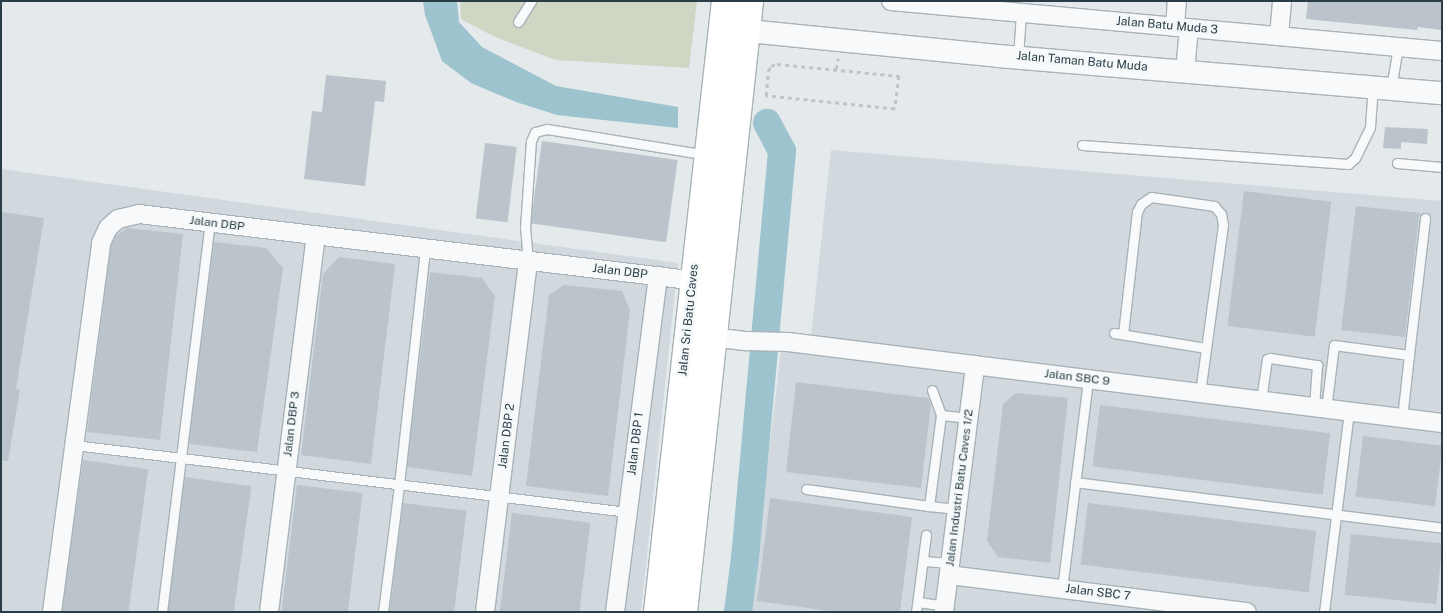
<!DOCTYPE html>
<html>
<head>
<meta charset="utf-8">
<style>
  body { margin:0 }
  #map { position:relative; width:1443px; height:613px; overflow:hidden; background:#e4eaec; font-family:"Public Sans",sans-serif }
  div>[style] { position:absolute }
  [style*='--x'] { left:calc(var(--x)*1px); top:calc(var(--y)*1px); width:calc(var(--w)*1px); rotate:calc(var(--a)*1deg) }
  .built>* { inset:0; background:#d1d9de }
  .green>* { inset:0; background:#ced6c4 }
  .water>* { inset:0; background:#9dc3ce }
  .river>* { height:28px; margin:-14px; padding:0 14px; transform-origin:14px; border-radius:14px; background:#9dc3ce }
  .building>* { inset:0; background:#bac4ca; transform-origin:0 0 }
  .path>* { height:2.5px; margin-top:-1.25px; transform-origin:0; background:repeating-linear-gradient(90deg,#bec4c8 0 4px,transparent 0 8px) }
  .roads { filter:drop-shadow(1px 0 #a8b2b7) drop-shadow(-1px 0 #a8b2b7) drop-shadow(0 1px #a8b2b7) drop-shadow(0 -1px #a8b2b7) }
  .service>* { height:9px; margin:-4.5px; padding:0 4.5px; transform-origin:4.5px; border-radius:4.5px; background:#f7f9fa }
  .minor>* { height:18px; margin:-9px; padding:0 9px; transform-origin:9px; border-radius:9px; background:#f7f9fa }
  .tertiary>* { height:22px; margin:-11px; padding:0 11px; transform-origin:11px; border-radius:11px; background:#f7f9fa }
  .primary>* { height:28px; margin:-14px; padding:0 14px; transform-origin:14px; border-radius:14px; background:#fff }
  span { translate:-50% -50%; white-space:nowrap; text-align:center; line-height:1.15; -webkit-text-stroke:5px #f4f8f9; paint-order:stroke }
  .street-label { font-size:12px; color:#2a3c46 }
  .frame { position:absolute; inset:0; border:2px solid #2a3c46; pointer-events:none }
</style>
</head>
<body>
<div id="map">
  <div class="built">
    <div style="clip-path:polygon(831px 150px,1442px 201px,1442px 612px,750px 612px,783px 334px,811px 336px)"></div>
    <div style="clip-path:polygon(1px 169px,678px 263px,641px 612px,1px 612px)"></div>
  </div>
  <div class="green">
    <div style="clip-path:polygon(460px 1px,697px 1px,689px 68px,556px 60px,495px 37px,461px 19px)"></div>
  </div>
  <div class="water">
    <div style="clip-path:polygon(423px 1px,457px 1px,459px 22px,482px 47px,556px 86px,678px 107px,678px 128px,557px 115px,516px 102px,471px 83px,442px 61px,425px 15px)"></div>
  </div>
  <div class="river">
    <div style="--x:738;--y:612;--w:54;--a:-82.6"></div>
    <div style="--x:745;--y:558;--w:409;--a:-84.8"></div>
    <div style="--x:782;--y:151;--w:32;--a:-118"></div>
  </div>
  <div class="building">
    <div style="clip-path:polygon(1308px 1px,1442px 1px,1442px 30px,1418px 27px,1417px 30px,1306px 19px)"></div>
    <div style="clip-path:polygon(326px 75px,386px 81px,384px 102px,375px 101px,365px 186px,304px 179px,312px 111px,322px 112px)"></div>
    <div style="clip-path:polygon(1385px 127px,1428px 129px,1427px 144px,1401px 142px,1401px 149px,1383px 148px)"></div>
    <div style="left:542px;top:141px;width:137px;height:83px;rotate:8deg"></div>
    <div style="left:485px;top:143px;width:32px;height:76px;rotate:7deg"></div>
    <div style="left:1244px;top:191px;width:88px;height:136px;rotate:7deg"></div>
    <div style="clip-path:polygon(1356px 206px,1421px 213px,1419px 217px,1405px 337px,1341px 330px)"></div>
    <div style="clip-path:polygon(1px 212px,44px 218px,16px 389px,20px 390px,8px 461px,1px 461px)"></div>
    <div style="clip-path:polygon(127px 228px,183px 234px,160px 440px,87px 432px,111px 246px,116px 236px)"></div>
    <div style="clip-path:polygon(214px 242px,266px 248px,283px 268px,257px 452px,189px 444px)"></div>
    <div style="clip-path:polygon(339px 257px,395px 264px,371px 464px,301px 455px,323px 274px)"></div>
    <div style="clip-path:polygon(430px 272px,482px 278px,495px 296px,472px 476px,407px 467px)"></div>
    <div style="clip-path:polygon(564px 285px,622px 291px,630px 310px,608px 496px,526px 486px,549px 295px)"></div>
    <div style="clip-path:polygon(796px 382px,928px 398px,931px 405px,921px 488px,786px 472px)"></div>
    <div style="clip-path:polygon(1016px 393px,1068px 398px,1050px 563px,998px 557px,987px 541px,1003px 404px)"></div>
    <div style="left:1100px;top:405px;width:232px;height:62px;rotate:7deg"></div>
    <div style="left:1363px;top:436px;width:80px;height:61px;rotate:7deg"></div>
    <div style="left:83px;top:460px;width:66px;height:153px;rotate:8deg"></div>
    <div style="left:185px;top:477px;width:67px;height:136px;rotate:8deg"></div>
    <div style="left:297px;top:485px;width:66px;height:128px;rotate:7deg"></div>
    <div style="clip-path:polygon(770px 498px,912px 517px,900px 612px,837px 612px,757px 601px)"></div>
    <div style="left:403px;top:503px;width:64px;height:110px;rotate:7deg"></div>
    <div style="left:1088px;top:503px;width:230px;height:62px;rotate:7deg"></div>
    <div style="left:512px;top:513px;width:79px;height:100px;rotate:7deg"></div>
    <div style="left:1351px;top:534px;width:92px;height:61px;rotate:6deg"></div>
  </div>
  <div class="path">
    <div style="--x:777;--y:64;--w:123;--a:5.6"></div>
    <div style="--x:899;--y:76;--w:33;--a:97"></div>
    <div style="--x:895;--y:109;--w:130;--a:-174.2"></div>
    <div style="--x:766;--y:96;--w:25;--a:-85"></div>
    <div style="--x:768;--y:71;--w:6;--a:-59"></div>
    <div style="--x:771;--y:66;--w:6;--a:-18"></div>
    <div style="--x:836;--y:69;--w:11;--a:-80"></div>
  </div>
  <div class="roads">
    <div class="service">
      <div style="--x:518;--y:22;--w:25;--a:-58"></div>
      <div style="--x:1018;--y:57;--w:44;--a:-86.1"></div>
      <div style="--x:1391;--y:88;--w:42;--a:-80.3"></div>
      <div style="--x:1082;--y:145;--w:267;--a:4.1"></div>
      <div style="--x:1348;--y:164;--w:9;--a:-41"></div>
      <div style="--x:1355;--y:158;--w:34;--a:-64"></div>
      <div style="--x:1370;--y:127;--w:39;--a:-86"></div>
      <div style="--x:1397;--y:163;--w:45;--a:5.1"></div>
      <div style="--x:528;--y:261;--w:33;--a:-95"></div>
      <div style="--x:525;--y:228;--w:87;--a:-86.1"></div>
      <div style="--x:531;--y:141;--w:10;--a:-66"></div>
      <div style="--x:535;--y:132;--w:12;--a:-14"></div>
      <div style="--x:547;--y:129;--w:162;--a:9.2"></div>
      <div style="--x:1114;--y:333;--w:93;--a:9.3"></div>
      <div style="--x:1123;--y:334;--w:123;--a:-83.5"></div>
      <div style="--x:1137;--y:212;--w:9;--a:-63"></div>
      <div style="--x:1141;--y:204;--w:12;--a:-35"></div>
      <div style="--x:1151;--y:197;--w:64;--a:8.1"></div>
      <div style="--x:1214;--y:206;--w:11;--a:49"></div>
      <div style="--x:1221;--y:214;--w:11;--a:80"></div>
      <div style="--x:1223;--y:225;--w:170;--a:97.8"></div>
      <div style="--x:1409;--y:355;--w:138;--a:-83.3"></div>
      <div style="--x:932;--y:390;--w:27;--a:70"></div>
      <div style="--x:941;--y:415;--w:92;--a:97.5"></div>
      <div style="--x:929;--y:506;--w:28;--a:6"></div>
      <div style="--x:1261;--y:400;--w:41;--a:-81.7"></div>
      <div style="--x:1267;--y:359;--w:3;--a:-18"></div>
      <div style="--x:1270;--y:358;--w:48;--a:8.5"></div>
      <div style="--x:1317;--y:365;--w:42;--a:94.1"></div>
      <div style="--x:1326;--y:409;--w:64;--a:-82.9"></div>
      <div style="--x:1334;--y:345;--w:76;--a:7.6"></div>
      <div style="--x:1409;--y:355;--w:63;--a:96.3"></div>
      <div style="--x:941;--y:415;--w:27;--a:6"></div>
      <div style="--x:74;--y:445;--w:558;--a:6.9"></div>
      <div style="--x:1075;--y:482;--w:370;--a:7.1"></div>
      <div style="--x:806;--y:489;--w:124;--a:7.9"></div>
      <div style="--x:923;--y:561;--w:28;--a:4"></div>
      <div style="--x:1062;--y:589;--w:212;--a:-82.9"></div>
      <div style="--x:918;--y:602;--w:27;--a:8"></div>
      <div style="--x:162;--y:612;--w:392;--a:-83"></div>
      <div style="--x:383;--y:612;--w:128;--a:-82.8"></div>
      <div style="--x:399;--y:485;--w:237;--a:-83.7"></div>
      <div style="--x:916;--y:612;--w:78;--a:-82.6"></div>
      <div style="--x:1324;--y:612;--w:203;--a:-82.9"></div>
    </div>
    <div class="minor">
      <div style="--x:891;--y:1;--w:553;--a:5.19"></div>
      <div style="--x:1175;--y:27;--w:26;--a:-86"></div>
      <div style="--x:1279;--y:36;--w:35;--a:-85"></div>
      <div style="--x:1185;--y:71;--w:43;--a:-84.7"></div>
      <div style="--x:712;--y:337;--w:35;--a:7"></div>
      <div style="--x:747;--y:341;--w:41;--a:1.4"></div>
      <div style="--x:788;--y:342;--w:659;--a:7.06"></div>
      <div style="--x:949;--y:575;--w:300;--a:7.1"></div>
      <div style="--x:52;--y:612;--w:372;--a:-82.4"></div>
      <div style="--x:101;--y:243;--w:17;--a:-65"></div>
      <div style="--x:108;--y:228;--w:13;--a:-42"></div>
      <div style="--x:118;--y:219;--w:22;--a:-13"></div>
      <div style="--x:139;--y:214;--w:571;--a:6.84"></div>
      <div style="--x:269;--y:612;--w:379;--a:-82.9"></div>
      <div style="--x:485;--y:612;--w:354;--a:-83"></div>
      <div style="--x:615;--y:612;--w:339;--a:-82.7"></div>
      <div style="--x:944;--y:612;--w:249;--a:-82.8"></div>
    </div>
    <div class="tertiary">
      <div style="--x:728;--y:29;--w:271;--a:5.7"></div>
      <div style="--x:998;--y:56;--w:446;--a:4.8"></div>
    </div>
    <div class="primary">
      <div style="--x:658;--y:612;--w:615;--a:-83.65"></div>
      <div style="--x:683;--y:612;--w:615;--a:-83.83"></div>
    </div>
  </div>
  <div class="street-label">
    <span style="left:1167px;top:26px;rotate:5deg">Jalan Batu Muda 3</span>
    <span style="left:1082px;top:62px;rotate:5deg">Jalan Taman Batu Muda</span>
    <span style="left:217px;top:224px;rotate:7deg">Jalan DBP</span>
    <span style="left:620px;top:272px;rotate:7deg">Jalan DBP</span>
    <span style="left:689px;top:320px;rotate:-84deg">Jalan Sri Batu Caves</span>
    <span style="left:1077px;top:378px;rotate:7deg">Jalan SBC 9</span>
    <span style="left:292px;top:424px;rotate:-83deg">Jalan DBP 3</span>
    <span style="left:507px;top:436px;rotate:-83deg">Jalan DBP 2</span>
    <span style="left:636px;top:444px;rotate:-83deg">Jalan DBP 1</span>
    <span style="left:960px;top:488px;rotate:-83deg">Jalan Industri Batu Caves 1/2</span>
    <span style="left:1098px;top:593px;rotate:7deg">Jalan SBC 7</span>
  </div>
  <div class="frame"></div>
</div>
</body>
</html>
